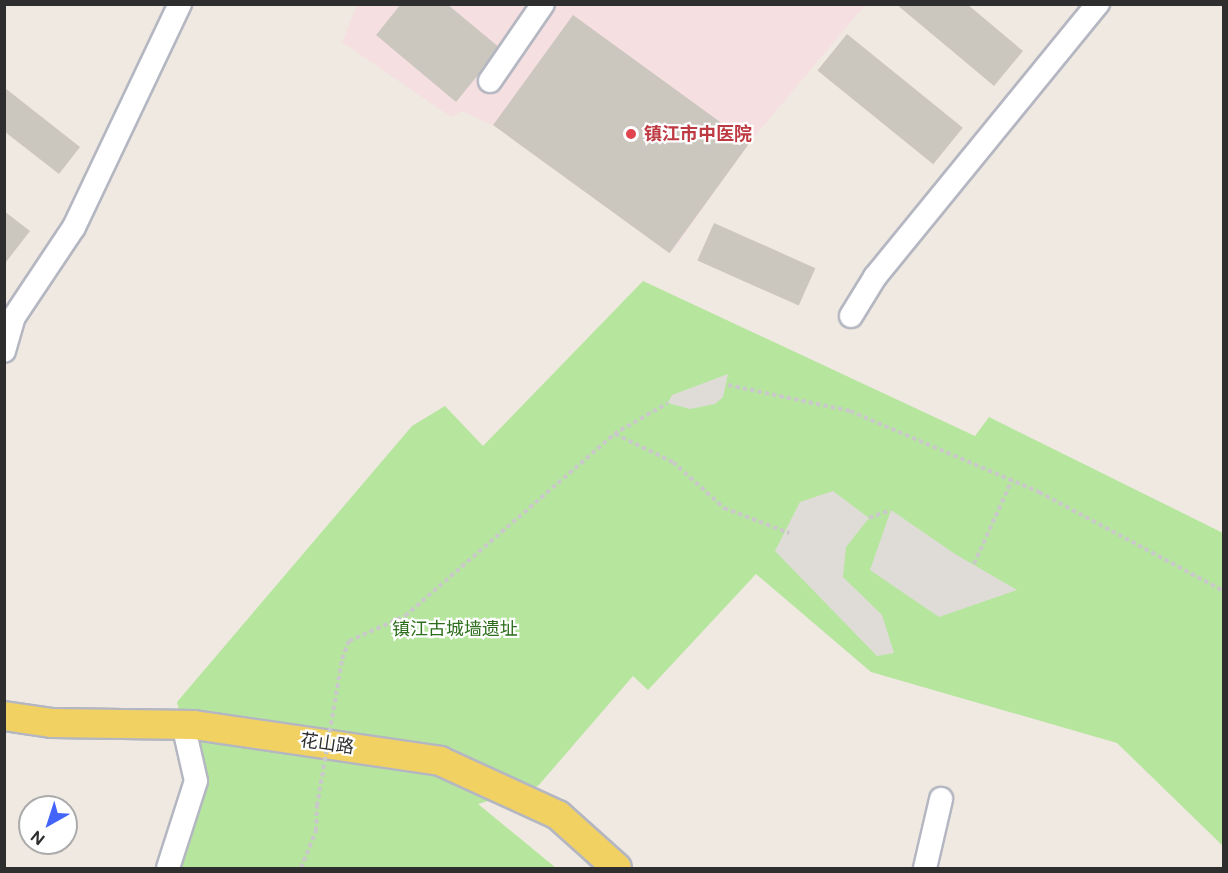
<!DOCTYPE html>
<html>
<head>
<meta charset="utf-8">
<style>
  body { margin:0 }
  #map { position:relative; width:1228px; height:873px; overflow:hidden; background:#efe9e1; font-family:Figtree,"Noto Sans SC",sans-serif }
  div>[style] { position:absolute }
  [style*='--x'] { left:calc(var(--x)*1px); top:calc(var(--y)*1px); width:calc(var(--w)*1px); rotate:calc(var(--a)*1deg) }
  .medical>* { inset:0; background:#f5dfe0 }
  .green>* { inset:0; background:#b6e59e }
  .plaza>* { inset:0; background:#dfdcd8 }
  .building>* { inset:0; background:#cbc7bf; transform-origin:0 0 }
  .path>* { height:4px; margin-top:-2px; transform-origin:0; background:repeating-linear-gradient(90deg,#c9c9c9 0 4.5px,transparent 0 7.5px) }
  .roads { filter:drop-shadow(2px 0 #b4b7c1) drop-shadow(-2px 0 #b4b7c1) drop-shadow(0 2px #b4b7c1) drop-shadow(0 -2px #b4b7c1) }
  .minor>* { height:22px; margin:-11px; padding:0 11px; transform-origin:11px; border-radius:11px; background:#fff }
  .major>* { height:28px; margin:-14px; padding:0 14px; transform-origin:14px; border-radius:14px; background:#f2d163 }
  .path-bridge>* { height:4px; margin-top:-2px; transform-origin:0; background:repeating-linear-gradient(90deg,#c9c9c9 0 4.5px,transparent 0 7.5px) }
  .dots>* { width:16px; height:16px; translate:-50% -50%; box-sizing:border-box; border:3px solid #fff; border-radius:50% }
  span { translate:-50% -50%; white-space:nowrap; text-align:center; line-height:1.15; -webkit-text-stroke:4.5px #fff; paint-order:stroke }
  .health-label { font-size:18px; color:#be3a42; font-weight:700 }
  .left { translate:0 -50%; text-align:left }
  .park-label { font-size:18px; color:#2c6e1b }
  .street-label { font-size:18px; color:#2e2e2e }
  .frame { position:absolute; inset:0; border:6px solid #2e2e2e; pointer-events:none }
  .north { position:absolute; left:18px; top:795px; width:60px; height:60px; box-sizing:border-box; background:#fff; border:2px solid #ababab; border-radius:50%; rotate:219deg; font-size:16px; font-weight:700; line-height:24px; text-align:center; color:#2e2e2e }
  .north::after { content:''; display:block; margin:auto; width:21px; height:27px; background:#4264fb; clip-path:polygon(50% 0,100% 100%,50% 72%,0 100%) }
</style>
</head>
<body>
<div id="map">
  <div class="medical">
    <div style="clip-path:polygon(357px 5px,865px 5px,750px 142px,671px 253px,494px 126px,462px 111px,451px 117px,342px 42px)"></div>
  </div>
  <div class="green">
    <div style="clip-path:polygon(643px 281px,975px 436px,989px 417px,1223px 533px,1223px 846px,1117px 743px,871px 672px,756px 574px,648px 690px,633px 676px,538px 786px,478px 804px,556px 868px,168px 868px,196px 781px,177px 702px,412px 426px,445px 406px,483px 446px)"></div>
  </div>
  <div class="plaza">
    <div style="clip-path:polygon(728px 374px,723px 397px,715px 404px,690px 409px,668px 403px,672px 395px)"></div>
    <div style="clip-path:polygon(833px 491px,869px 518px,846px 547px,843px 577px,882px 615px,894px 653px,877px 656px,775px 551px,800px 502px)"></div>
    <div style="clip-path:polygon(891px 510px,955px 554px,1017px 590px,939px 617px,870px 570px)"></div>
  </div>
  <div class="building">
    <div style="clip-path:polygon(401px 4px,447px 4px,500px 48px,456px 102px,376px 35px)"></div>
    <div style="clip-path:polygon(896px 4px,967px 4px,1023px 51px,994px 86px)"></div>
    <div style="left:573px;top:15px;width:218px;height:136px;rotate:36deg"></div>
    <div style="left:847px;top:34px;width:149px;height:47px;rotate:39deg"></div>
    <div style="clip-path:polygon(5px 88px,80px 147px,59px 174px,5px 132px)"></div>
    <div style="clip-path:polygon(4px 211px,30px 231px,6px 262px,4px 261px)"></div>
    <div style="left:714px;top:223px;width:111px;height:41px;rotate:24deg"></div>
  </div>
  <div class="path">
    <div style="--x:728;--y:385;--w:125;--a:12"></div>
    <div style="--x:850;--y:411;--w:206;--a:23.2"></div>
    <div style="--x:1039;--y:492;--w:210;--a:28.2"></div>
    <div style="--x:615;--y:434;--w:64;--a:25.8"></div>
    <div style="--x:673;--y:462;--w:69;--a:42"></div>
    <div style="--x:724;--y:508;--w:70;--a:21"></div>
    <div style="--x:869;--y:518;--w:23;--a:-20"></div>
    <div style="--x:974;--y:564;--w:92;--a:-65.7"></div>
    <div style="--x:342;--y:659;--w:19;--a:-69"></div>
    <div style="--x:349;--y:641;--w:61;--a:-24.1"></div>
    <div style="--x:405;--y:616;--w:277;--a:-41"></div>
    <div style="--x:614;--y:434;--w:62;--a:-29.9"></div>
    <div style="--x:301;--y:868;--w:40;--a:-68"></div>
    <div style="--x:316;--y:831;--w:25;--a:-88"></div>
  </div>
  <div class="roads">
    <div class="minor">
      <div style="--x:490;--y:81;--w:93;--a:-55.5"></div>
      <div style="--x:851;--y:316;--w:46;--a:-58.4"></div>
      <div style="--x:875;--y:277;--w:353;--a:-50.8"></div>
      <div style="--x:4;--y:351;--w:35;--a:-74"></div>
      <div style="--x:14;--y:317;--w:108;--a:-56.3"></div>
      <div style="--x:74;--y:227;--w:247;--a:-64.6"></div>
      <div style="--x:168;--y:868;--w:91;--a:-72.2"></div>
      <div style="--x:196;--y:781;--w:58;--a:-102.8"></div>
      <div style="--x:925;--y:868;--w:71;--a:-76.9"></div>
    </div>
    <div class="major">
      <div style="--x:4;--y:716;--w:49;--a:8.3"></div>
      <div style="--x:52;--y:723;--w:142;--a:0.8"></div>
      <div style="--x:194;--y:725;--w:249;--a:8.3"></div>
      <div style="--x:440;--y:761;--w:130;--a:24.6"></div>
      <div style="--x:558;--y:815;--w:79;--a:41.9"></div>
    </div>
  </div>
  <div class="path-bridge">
    <div style="--x:317;--y:806;--w:149;--a:-80.3"></div>
  </div>
  <div class="dots">
    <div style="left:631px;top:134px;background:#e0444e"></div>
  </div>
  <div class="health-label">
    <span class="left" style="left:644px;top:134px">镇江市中医院</span>
  </div>
  <div class="park-label">
    <span style="left:455px;top:629px">镇江古城墙遗址</span>
  </div>
  <div class="street-label">
    <span style="left:327px;top:744px;rotate:8deg">花山路</span>
  </div>
  <div class="frame"></div>
  <div class="north">N</div>
</div>
</body>
</html>
